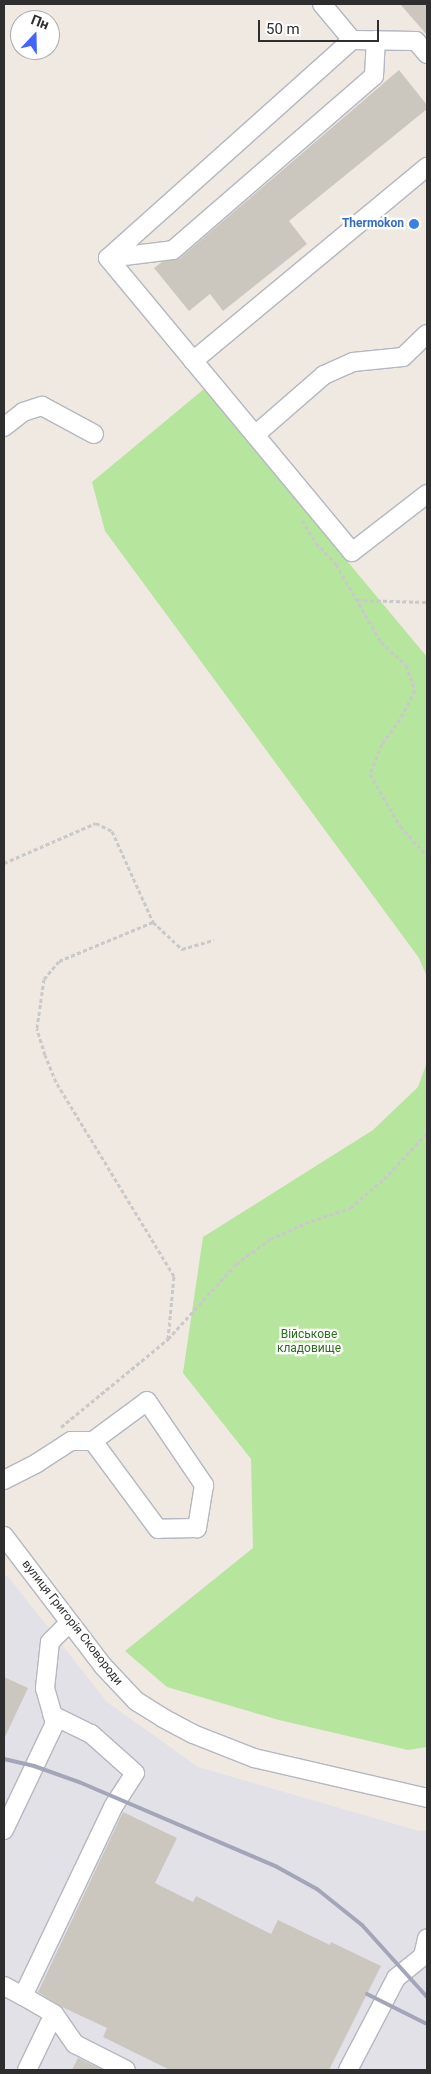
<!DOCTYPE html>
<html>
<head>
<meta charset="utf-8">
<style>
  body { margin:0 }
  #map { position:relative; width:431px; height:2074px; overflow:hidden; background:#efe9e1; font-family:Roboto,sans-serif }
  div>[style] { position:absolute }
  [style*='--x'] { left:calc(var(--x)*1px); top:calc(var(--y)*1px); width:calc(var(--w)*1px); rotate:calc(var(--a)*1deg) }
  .industrial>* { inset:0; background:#e3e1e8 }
  .green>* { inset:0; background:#b6e59e }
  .building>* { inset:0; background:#cbc7bf }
  .path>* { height:3px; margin-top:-1.5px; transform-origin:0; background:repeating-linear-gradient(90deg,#c9c9c9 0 4px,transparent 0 6.5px) }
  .roads { filter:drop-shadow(1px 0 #b4b7c1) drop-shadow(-1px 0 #b4b7c1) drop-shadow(0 1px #b4b7c1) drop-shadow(0 -1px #b4b7c1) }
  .minor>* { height:18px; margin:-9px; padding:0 9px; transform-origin:9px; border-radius:9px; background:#fff }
  .rail>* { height:4px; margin:-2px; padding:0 2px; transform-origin:2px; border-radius:2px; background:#a3a6b8 }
  .dots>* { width:14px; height:14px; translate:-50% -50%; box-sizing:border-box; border:2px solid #fff; border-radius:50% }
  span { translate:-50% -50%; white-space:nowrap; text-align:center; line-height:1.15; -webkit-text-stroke:4.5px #fff; paint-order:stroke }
  .shop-label { font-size:12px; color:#366cbe; font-weight:700 }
  .right { translate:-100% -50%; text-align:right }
  .park-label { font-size:12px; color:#2c6e1b }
  .street-label { font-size:12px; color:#2e2e2e }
  .frame { position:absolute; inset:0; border:5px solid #2e2e2e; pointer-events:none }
  .north { position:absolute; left:10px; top:10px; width:50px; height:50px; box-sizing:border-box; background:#fff; border:1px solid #ababab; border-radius:50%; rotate:21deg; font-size:14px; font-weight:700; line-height:20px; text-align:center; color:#2e2e2e }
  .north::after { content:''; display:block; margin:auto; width:18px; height:22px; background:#4264fb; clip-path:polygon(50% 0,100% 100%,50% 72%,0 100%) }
  .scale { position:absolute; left:258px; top:20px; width:121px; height:22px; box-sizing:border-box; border:2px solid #2e2e2e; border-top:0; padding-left:6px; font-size:15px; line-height:18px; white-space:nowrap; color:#2e2e2e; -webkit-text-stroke:4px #fff; paint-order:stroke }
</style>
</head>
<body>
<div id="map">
  <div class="industrial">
    <div style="clip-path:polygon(4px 1574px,10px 1579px,107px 1702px,198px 1767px,419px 1831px,427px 1831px,427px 2070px,4px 2070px)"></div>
  </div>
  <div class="green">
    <div style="clip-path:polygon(204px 389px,427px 657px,427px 977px,419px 958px,105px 531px,92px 482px)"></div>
    <div style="clip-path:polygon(427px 1062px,427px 1747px,408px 1750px,279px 1720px,167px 1687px,125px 1651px,253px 1548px,251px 1459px,183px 1373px,203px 1237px,373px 1130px,418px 1087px)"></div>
  </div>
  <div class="building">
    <div style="clip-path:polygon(400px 4px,427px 4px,427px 35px)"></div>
    <div style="clip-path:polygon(399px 70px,427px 105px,427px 109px,289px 221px,307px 244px,223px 311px,210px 294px,189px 311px,154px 268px,162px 262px,180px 258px)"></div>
    <div style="clip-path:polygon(4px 1677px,28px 1688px,4px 1739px)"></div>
    <div style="clip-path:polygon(123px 1812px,177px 1838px,155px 1883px,193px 1902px,196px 1896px,271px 1934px,278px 1920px,330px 1945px,331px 1942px,381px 1966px,329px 2070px,170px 2070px,103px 2037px,107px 2028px,62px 2007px,38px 1992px)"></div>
    <div style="clip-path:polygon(78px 2058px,103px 2070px,72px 2070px)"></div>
  </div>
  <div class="path">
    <div style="--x:302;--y:520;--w:27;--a:59"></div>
    <div style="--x:316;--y:543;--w:29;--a:46"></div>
    <div style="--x:336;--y:564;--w:90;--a:60"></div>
    <div style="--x:381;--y:642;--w:34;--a:43"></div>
    <div style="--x:406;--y:665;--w:27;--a:70"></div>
    <div style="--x:415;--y:690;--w:33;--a:117"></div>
    <div style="--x:400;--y:719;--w:31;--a:126"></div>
    <div style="--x:382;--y:744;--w:32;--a:112"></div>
    <div style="--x:370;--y:774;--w:60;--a:60"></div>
    <div style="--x:400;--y:826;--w:40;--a:48"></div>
    <div style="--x:357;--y:600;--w:70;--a:1.6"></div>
    <div style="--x:4;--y:863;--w:100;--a:-23.5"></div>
    <div style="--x:96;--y:823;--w:18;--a:27"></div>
    <div style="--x:112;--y:831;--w:100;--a:65.7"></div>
    <div style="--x:168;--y:1339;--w:101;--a:-47.8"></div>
    <div style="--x:236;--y:1264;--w:42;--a:-36.3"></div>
    <div style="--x:270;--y:1239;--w:45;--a:-23.7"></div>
    <div style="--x:311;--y:1221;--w:41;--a:-18.4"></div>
    <div style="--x:350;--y:1208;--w:45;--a:-40.5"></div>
    <div style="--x:384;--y:1179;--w:63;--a:-46.9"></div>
    <div style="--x:61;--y:1427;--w:139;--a:-39.4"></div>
    <div style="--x:168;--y:1339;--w:63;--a:-84.6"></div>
    <div style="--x:174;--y:1276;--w:227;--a:-121.3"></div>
    <div style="--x:56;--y:1082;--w:29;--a:-112"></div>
    <div style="--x:45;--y:1055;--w:28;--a:-107"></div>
    <div style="--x:37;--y:1028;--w:49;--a:-81.9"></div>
    <div style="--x:44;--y:979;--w:23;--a:-50"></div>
    <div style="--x:59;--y:961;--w:102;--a:-22.5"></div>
    <div style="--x:153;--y:922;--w:40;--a:43"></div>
    <div style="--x:182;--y:949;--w:33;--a:-16"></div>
  </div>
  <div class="roads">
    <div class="minor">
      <div style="--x:322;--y:4;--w:47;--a:50.2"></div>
      <div style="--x:352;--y:40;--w:64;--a:0.9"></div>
      <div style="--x:416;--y:41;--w:17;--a:50"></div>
      <div style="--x:352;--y:40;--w:327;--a:138.2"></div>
      <div style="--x:108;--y:258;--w:382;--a:50.3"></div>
      <div style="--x:352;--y:552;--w:95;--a:-37.7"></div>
      <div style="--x:108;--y:258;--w:65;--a:-7"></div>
      <div style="--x:173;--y:250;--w:266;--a:-40.9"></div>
      <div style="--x:374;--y:76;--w:36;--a:-87"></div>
      <div style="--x:193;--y:361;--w:304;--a:-39.7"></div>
      <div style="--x:4;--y:427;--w:24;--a:-38"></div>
      <div style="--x:23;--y:412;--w:20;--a:-18"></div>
      <div style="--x:42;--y:406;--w:59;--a:28.3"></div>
      <div style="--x:255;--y:435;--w:91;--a:-41"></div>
      <div style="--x:324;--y:375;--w:32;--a:-24"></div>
      <div style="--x:353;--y:362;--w:50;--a:-5.7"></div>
      <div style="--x:403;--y:357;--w:33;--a:-44"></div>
      <div style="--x:4;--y:1480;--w:37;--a:-27"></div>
      <div style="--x:37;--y:1463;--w:40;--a:-32.9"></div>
      <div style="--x:71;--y:1441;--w:22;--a:0"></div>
      <div style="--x:93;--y:1441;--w:67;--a:-36.5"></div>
      <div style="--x:147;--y:1401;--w:102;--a:55.8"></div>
      <div style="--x:204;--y:1485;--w:44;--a:99.2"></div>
      <div style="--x:197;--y:1528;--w:39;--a:179"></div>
      <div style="--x:158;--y:1529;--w:109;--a:-126.5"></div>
      <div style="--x:4;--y:1536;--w:163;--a:52.7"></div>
      <div style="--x:103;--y:1666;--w:48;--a:46.7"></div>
      <div style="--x:136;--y:1701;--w:32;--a:32"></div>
      <div style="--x:163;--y:1718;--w:34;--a:28"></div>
      <div style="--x:193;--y:1734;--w:66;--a:21.5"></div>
      <div style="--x:254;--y:1758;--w:178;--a:13"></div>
      <div style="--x:4;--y:1830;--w:119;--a:-64.5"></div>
      <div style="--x:55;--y:1723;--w:36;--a:-106"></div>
      <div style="--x:45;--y:1688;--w:46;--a:-83.8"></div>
      <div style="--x:50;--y:1642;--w:27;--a:-45"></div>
      <div style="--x:4;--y:1986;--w:21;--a:28"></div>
      <div style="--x:23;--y:1996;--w:209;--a:-64.5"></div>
      <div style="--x:113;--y:1807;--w:40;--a:-57.1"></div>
      <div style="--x:135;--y:1773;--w:59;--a:-138.4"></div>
      <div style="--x:91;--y:1734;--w:43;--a:-154"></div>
      <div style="--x:23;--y:1996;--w:36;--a:30"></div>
      <div style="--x:54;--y:2014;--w:37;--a:55"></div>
      <div style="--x:75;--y:2044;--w:57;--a:27"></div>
      <div style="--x:27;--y:2070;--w:62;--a:-64.3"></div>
      <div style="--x:348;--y:2070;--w:104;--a:-62.4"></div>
      <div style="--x:396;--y:1978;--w:35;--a:-39"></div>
      <div style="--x:423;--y:1956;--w:18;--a:-77"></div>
    </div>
  </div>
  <div class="rail">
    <div style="--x:4;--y:1759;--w:31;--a:13"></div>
    <div style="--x:34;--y:1766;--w:48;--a:19.6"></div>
    <div style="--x:79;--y:1782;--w:215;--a:23.2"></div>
    <div style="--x:277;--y:1867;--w:46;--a:28.8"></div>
    <div style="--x:317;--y:1889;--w:58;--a:38.7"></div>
    <div style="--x:362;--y:1925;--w:97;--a:47.9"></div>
    <div style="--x:367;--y:1994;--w:67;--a:26.6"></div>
  </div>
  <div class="dots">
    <div style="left:414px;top:224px;background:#3f7fe0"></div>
  </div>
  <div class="shop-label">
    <span class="right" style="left:404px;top:224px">Thermokon</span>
  </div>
  <div class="park-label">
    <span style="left:309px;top:1342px">Військове<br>кладовище</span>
  </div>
  <div class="street-label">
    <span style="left:72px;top:1623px;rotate:52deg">вулиця Григорія Сковороди</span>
  </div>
  <div class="frame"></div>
  <div class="north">Пн</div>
  <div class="scale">50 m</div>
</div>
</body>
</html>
